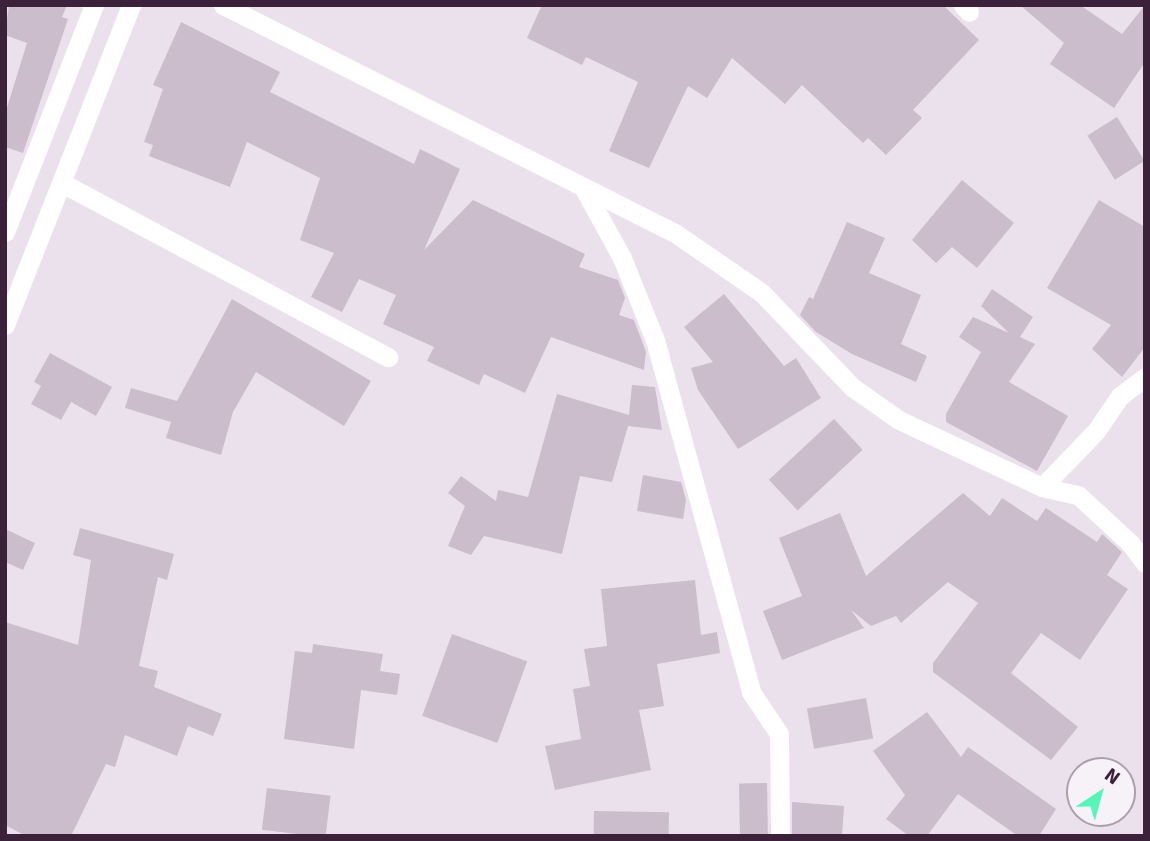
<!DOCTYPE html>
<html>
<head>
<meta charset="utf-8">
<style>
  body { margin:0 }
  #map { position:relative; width:1150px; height:841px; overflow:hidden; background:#ebe1ec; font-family:Signika,sans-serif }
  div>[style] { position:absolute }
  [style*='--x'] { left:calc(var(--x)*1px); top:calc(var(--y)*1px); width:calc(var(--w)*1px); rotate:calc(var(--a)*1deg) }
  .building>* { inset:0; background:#cbbdcc; transform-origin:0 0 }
  .minor>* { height:19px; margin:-9.5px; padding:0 9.5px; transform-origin:9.5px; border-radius:9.5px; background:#fff }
  .tertiary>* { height:19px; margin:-9.5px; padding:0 9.5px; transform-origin:9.5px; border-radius:9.5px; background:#fff }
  span { translate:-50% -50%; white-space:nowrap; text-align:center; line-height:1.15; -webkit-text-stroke:5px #f7f1f8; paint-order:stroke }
  .frame { position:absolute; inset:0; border:7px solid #3c213a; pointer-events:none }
  .north { position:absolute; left:1066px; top:757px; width:70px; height:70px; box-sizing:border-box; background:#f7f1f8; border:2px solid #ac9eac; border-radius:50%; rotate:36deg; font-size:19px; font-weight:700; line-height:28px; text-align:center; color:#3c213a }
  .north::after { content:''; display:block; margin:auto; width:24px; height:32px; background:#56f5b8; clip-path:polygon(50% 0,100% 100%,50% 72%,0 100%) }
</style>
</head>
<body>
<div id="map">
  <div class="building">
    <div style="clip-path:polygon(9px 5px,67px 5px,62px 17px,68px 19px,23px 153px,5px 147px,5px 114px,27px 43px,5px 35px)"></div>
    <div style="clip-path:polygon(542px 5px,943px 5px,979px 40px,913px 110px,922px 118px,886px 155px,868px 138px,863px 143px,802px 85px,785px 104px,732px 58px,707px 98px,688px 86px,649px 168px,609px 151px,638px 82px,586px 57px,582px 65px,527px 38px)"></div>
    <div style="clip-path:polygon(1020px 5px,1080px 5px,1122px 34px,1145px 5px,1145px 62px,1114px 108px,1050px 64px,1064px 43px)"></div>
    <div style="clip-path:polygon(181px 22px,280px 72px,270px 92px,414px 164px,420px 149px,460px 169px,424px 250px,473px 200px,585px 254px,579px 267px,618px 280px,625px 298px,619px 315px,634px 320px,646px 352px,644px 370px,551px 337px,525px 393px,484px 374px,479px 385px,427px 361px,434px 347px,383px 324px,396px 295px,359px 279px,342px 312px,311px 297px,334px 253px,300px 240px,320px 178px,247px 142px,230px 187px,149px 156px,153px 145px,144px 142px,163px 89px,153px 85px)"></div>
    <div style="left:1117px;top:117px;width:52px;height:35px;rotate:58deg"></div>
    <div style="clip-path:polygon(962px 180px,1014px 223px,977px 268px,952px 247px,936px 263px,912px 240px)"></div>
    <div style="clip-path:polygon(1099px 200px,1145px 227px,1145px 347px,1122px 377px,1092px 349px,1111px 325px,1047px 288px)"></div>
    <div style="clip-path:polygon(847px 222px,885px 238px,869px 273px,921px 295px,901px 344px,927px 356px,916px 382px,852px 354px,816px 332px,800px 315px,809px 297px,813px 299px)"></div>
    <div style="clip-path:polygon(992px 289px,1033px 317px,1020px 337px,1035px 344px,1009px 382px,1068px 416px,1037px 471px,946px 422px,946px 414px,981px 352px,959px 337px,973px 317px,1009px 333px,981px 306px)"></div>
    <div style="clip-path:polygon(724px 294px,784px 366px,796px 358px,821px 398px,738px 449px,698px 390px,691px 368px,713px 362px,684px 327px)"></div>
    <div style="clip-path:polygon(232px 299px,371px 381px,344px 426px,256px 372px,233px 412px,221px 455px,166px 438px,171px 422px,125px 408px,131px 388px,177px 401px)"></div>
    <div style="clip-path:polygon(50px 353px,112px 387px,96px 416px,71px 402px,61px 420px,31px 404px,41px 386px,34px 382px)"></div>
    <div style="clip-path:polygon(632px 385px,655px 387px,662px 430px,628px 426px,612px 482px,580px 476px,562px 554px,484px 536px,471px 555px,448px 546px,465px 506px,448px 493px,461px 476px,496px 501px,498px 490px,528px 497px,557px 394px,629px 415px)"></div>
    <div style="left:834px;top:419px;width:42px;height:89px;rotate:47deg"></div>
    <div style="clip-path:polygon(643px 475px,681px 482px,686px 500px,683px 519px,637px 511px)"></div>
    <div style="clip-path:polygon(963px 493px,990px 516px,1002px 498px,1037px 521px,1046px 508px,1097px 542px,1102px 534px,1122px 552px,1107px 575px,1128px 589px,1080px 660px,1041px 633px,1011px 673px,1078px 727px,1051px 760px,933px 672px,933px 663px,978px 603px,948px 582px,901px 623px,896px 616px,871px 626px,851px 610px,864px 628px,782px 660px,763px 611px,802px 596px,779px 538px,840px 513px,866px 576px)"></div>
    <div style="clip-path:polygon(80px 528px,174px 554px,167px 580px,158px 577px,139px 666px,158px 671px,154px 687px,222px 714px,213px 736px,188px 726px,177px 756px,125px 735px,115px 767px,106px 764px,71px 836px,26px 836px,5px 825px,5px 622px,78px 645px,91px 560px,73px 555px)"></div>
    <div style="clip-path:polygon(5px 529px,35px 543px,23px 570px,5px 562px)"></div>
    <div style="clip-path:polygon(695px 580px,701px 635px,717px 632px,720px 653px,657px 664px,664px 706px,639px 710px,651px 770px,555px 790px,545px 746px,581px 739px,573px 689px,590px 686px,584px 649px,607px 646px,601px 589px)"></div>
    <div style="left:452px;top:634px;width:80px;height:87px;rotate:20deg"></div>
    <div style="clip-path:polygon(313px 644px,383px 654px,380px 671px,400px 674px,397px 695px,361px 690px,354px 749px,284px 739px,295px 651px,312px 653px)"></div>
    <div style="left:866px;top:698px;width:41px;height:60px;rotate:80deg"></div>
    <div style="clip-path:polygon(927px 712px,961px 757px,968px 747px,1056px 809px,1039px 836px,1018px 836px,958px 794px,927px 836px,909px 836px,886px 819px,905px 795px,873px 751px)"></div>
    <div style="left:767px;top:783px;width:53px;height:28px;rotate:89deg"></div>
    <div style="left:267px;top:788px;width:64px;height:42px;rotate:7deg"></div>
    <div style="clip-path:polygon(792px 802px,844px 806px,842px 836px,792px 836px)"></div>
    <div style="left:594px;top:811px;width:75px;height:25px;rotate:1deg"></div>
  </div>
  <div class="minor">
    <div style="--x:223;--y:5;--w:506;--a:26.77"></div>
    <div style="--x:675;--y:233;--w:106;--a:34.6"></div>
    <div style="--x:762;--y:293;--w:130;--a:46.2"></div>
    <div style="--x:852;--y:387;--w:57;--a:35.1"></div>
    <div style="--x:899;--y:420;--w:158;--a:25.1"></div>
    <div style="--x:1042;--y:487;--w:37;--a:13"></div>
    <div style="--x:1078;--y:495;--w:71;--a:42.7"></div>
    <div style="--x:1130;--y:543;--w:25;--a:53"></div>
    <div style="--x:963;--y:5;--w:9;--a:49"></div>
    <div style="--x:62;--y:183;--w:370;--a:28.1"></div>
    <div style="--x:583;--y:187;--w:81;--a:61.2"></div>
    <div style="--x:622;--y:258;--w:88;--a:68.1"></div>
    <div style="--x:655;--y:340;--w:365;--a:74.7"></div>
    <div style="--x:751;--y:692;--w:50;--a:56.3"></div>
    <div style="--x:779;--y:734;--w:102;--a:89.4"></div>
    <div style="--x:1042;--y:487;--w:78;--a:-46"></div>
    <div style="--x:1096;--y:431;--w:42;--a:-55.6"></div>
    <div style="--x:1120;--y:396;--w:31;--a:-37"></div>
  </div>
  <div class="tertiary">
    <div style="--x:5;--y:232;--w:244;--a:-68.6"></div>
    <div style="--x:5;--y:325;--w:344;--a:-68.5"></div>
  </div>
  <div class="frame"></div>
  <div class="north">N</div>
</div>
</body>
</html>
